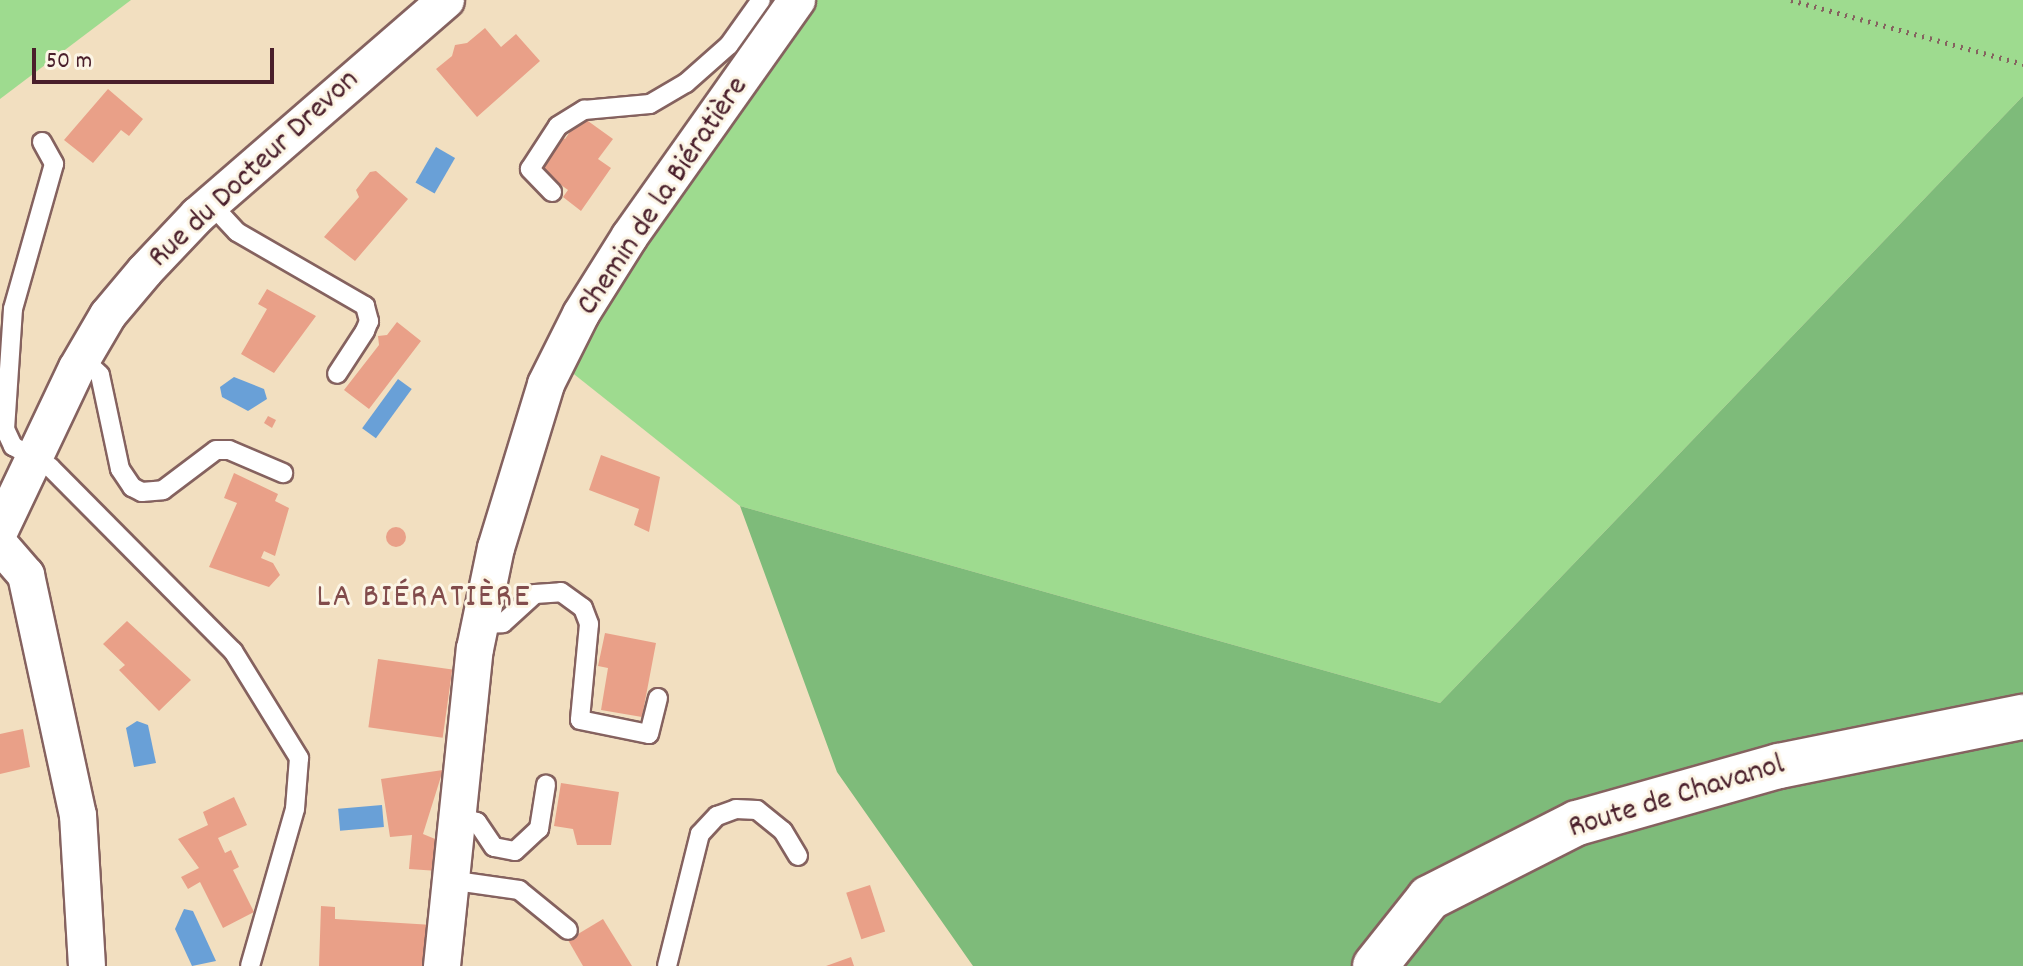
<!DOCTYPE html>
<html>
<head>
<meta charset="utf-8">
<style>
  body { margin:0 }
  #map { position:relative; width:2023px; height:966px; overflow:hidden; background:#f2dfc0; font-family:Dekko,sans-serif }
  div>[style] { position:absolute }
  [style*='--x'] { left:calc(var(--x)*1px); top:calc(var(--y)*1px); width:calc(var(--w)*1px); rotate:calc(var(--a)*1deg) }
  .green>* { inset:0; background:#9edb8f }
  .forest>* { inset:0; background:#7ebb7a }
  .water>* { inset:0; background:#69a0d7; transform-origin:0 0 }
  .building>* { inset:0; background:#e9a088; transform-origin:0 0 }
  .round { border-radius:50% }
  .path>* { height:5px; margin-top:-2.5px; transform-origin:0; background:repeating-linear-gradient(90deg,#85625f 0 2px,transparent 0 8px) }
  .roads { filter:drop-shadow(2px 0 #85625f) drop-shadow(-2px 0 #85625f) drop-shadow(0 2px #85625f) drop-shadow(0 -2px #85625f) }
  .service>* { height:18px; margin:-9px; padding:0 9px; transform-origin:9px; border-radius:9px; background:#fff }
  .minor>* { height:36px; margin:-18px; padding:0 18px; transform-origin:18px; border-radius:18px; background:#fff }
  .tertiary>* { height:44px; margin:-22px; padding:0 22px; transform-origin:22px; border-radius:22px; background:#fff }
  span { translate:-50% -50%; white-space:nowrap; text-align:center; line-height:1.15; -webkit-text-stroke:6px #fcf5e5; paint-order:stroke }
  .street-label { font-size:32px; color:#4a1f2b }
  .neighbourhood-label { font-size:34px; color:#824c4c; letter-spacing:2px }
  .scale { position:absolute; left:32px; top:48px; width:242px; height:36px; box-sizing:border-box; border:4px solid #4a1f2b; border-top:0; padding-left:10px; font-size:24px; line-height:28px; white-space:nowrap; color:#4a1f2b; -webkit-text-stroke:6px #fcf5e5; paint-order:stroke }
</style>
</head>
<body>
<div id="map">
  <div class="green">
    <div style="clip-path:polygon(0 0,131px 0,0 99px)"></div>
    <div style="clip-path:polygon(785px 0,2023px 0,2023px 96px,1440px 703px,740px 506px,570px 371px)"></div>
  </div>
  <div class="forest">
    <div style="clip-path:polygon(2023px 96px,2023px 966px,973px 966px,837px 772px,740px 506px,1440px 703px)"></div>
  </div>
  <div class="water">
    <div style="left:436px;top:147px;width:22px;height:41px;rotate:30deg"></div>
    <div style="clip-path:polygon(234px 377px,264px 389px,267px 399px,248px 411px,222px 397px,220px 387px)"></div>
    <div style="left:398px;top:379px;width:17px;height:61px;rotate:36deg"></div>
    <div style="clip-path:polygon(137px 721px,148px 725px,156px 763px,134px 767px,126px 728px)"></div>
    <div style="left:382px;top:805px;width:22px;height:44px;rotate:85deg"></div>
    <div style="clip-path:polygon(184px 909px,193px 911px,216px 961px,192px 966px,175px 929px)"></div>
  </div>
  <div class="building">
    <div style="clip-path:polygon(485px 28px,501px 47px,516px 34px,540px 61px,477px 117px,436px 69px,452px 56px,455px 45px,467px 43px)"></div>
    <div style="clip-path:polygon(108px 89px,143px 119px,129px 136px,121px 130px,93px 163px,64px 140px)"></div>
    <div style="clip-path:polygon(581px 116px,613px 139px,598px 159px,611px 168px,581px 211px,563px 197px,568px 190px,535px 166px,558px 134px,565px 139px)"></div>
    <div style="clip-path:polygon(376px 171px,408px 199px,355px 261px,324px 237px,359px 197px,356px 190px,370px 172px)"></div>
    <div style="clip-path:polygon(267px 289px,316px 316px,274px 373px,241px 354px,267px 309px,258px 304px)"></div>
    <div style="clip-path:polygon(397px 322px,421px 341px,369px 409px,344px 390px,379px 345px,378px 336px,387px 335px)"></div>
    <div style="clip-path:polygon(268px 416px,276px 420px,272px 428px,264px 423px)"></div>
    <div style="clip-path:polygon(601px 455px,660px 477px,649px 532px,634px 525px,639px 509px,589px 490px)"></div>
    <div style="clip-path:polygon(234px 473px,278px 494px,275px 501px,289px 508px,275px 556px,264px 551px,261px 558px,273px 563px,280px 575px,269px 587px,209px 567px,237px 503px,224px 498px)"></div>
    <div class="round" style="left:386px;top:527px;width:20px;height:20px"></div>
    <div style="clip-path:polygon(127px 621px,191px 680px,159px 711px,119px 670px,125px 665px,103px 644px)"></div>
    <div style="clip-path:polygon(605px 633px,656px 643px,642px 717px,601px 710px,608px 668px,598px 666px)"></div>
    <div style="left:378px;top:659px;width:75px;height:69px;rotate:8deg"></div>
    <div style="clip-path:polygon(23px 729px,30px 767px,0 774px,0 734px)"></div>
    <div style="clip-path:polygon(443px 770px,423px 834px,440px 841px,438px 871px,409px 869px,412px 835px,390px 837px,381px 779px)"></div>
    <div style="clip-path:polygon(561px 783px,619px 792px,611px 845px,577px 845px,573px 829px,554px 826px)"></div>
    <div style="clip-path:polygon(234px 797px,247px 825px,218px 838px,225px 853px,231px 850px,239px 867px,233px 870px,254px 912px,223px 928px,200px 882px,188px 889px,181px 877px,199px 868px,178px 839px,208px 825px,203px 812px)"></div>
    <div style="left:870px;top:885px;width:49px;height:25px;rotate:72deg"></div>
    <div style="clip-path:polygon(321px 906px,335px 907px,335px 919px,433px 925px,430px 966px,319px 966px)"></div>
    <div style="clip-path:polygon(603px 919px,632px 966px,583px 966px,568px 940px)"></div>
    <div style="clip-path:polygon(851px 957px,854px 966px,826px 966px)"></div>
  </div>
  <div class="path">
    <div style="--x:1791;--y:0;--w:241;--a:15.4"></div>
  </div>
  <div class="roads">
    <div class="service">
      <div style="--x:42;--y:142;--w:25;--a:61"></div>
      <div style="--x:54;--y:164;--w:151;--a:105.8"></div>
      <div style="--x:13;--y:309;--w:120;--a:93.8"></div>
      <div style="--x:5;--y:429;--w:19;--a:65"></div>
      <div style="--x:13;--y:446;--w:43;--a:29.6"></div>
      <div style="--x:50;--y:467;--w:260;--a:45.2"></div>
      <div style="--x:233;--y:651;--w:126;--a:58.3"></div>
      <div style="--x:299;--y:758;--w:51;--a:94.5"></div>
      <div style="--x:295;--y:809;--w:163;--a:106"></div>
      <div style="--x:552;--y:192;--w:32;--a:-134"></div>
      <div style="--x:530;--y:169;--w:51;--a:-56.9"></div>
      <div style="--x:558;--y:126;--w:31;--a:-32"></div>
      <div style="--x:584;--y:110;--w:66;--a:-5.2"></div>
      <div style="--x:650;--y:104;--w:42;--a:-30.3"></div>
      <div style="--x:686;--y:83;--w:57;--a:-41.5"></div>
      <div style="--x:729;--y:45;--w:55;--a:-54.6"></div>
      <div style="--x:211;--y:204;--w:38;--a:47"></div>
      <div style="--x:237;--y:232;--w:148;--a:30"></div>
      <div style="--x:365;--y:306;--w:16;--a:75"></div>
      <div style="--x:369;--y:321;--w:11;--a:112"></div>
      <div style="--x:365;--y:331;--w:51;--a:123.1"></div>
      <div style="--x:83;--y:359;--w:23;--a:43"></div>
      <div style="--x:100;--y:375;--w:96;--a:78"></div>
      <div style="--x:120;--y:469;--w:22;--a:56"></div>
      <div style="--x:132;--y:487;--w:11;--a:27"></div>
      <div style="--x:142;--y:492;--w:21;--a:-5"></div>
      <div style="--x:163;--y:490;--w:66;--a:-37"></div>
      <div style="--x:216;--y:450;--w:13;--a:0"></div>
      <div style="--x:229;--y:450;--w:59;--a:23.1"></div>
      <div style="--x:480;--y:624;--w:23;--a:-2"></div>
      <div style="--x:503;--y:623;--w:43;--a:-42.2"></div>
      <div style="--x:535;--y:594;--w:26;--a:-4"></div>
      <div style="--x:561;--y:592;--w:27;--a:36"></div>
      <div style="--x:583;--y:608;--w:17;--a:69"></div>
      <div style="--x:589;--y:624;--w:96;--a:95.4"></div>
      <div style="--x:580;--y:720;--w:70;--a:11.5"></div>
      <div style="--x:649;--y:734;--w:37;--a:-76"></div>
      <div style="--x:454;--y:815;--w:24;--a:17"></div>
      <div style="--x:477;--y:822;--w:30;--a:56"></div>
      <div style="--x:494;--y:847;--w:21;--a:11"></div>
      <div style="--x:515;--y:851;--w:33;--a:-43"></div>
      <div style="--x:539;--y:829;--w:45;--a:-81"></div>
      <div style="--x:449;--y:880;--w:71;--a:8.1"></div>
      <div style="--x:519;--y:890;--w:63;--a:39.2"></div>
      <div style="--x:667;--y:966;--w:136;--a:-76"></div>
      <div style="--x:700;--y:834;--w:25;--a:-47"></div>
      <div style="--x:717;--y:816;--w:20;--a:-20"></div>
      <div style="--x:736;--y:809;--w:21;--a:3"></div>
      <div style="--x:757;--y:810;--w:33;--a:39"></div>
      <div style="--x:783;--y:831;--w:29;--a:59"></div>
    </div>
    <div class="minor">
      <div style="--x:0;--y:530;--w:179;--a:-64.6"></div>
      <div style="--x:77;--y:368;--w:61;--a:-59.7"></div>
      <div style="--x:108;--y:315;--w:57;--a:-49.9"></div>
      <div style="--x:145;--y:271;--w:77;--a:-46.6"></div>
      <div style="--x:198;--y:215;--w:328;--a:-40.9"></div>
      <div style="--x:0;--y:545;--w:40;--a:49"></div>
      <div style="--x:26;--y:575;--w:246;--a:77.8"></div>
      <div style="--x:78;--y:815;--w:151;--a:86.6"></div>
      <div style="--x:442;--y:966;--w:319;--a:-84.1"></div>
      <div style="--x:475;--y:649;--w:103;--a:-78.3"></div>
      <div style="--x:496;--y:548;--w:171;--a:-73"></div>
      <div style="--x:546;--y:384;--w:78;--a:-63.4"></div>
      <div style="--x:581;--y:314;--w:92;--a:-57.9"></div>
      <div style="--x:630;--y:236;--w:289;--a:-54.7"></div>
    </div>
    <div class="tertiary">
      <div style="--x:1375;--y:966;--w:87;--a:-51.5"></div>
      <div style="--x:1429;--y:898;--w:166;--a:-26.9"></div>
      <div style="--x:1577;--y:823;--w:210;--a:-15.8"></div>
      <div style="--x:1779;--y:766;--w:249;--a:-11.4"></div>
    </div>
  </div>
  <div class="street-label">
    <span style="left:255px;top:170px;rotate:-43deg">Rue du Docteur Drevon</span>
    <span style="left:664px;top:197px;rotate:-56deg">Chemin de la Biératière</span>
    <span style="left:1677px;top:798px;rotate:-17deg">Route de Chavanol</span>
  </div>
  <div class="neighbourhood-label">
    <span style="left:424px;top:599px">LA BIÉRATIÈRE</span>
  </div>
  <div class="scale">50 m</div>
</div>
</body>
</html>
